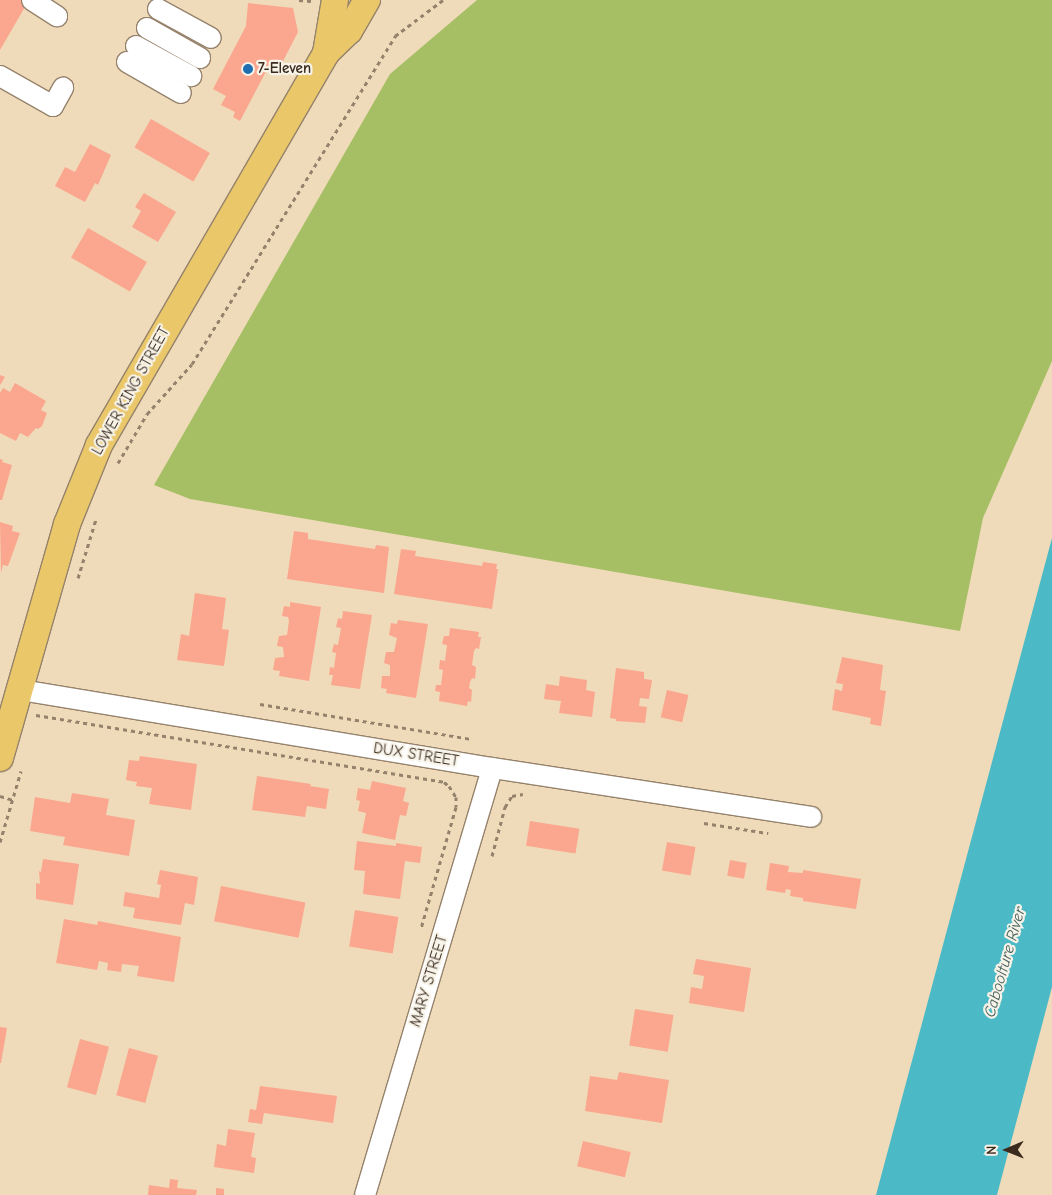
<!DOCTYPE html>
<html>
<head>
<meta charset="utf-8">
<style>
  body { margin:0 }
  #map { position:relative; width:1052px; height:1195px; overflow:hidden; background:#efdbb9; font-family:"Comic Neue",sans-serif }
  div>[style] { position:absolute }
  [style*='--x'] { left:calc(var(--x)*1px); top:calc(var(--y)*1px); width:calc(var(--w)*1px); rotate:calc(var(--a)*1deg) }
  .green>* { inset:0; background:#a6bf65 }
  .water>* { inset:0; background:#4cbac6 }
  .building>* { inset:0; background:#fba68e; transform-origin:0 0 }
  .path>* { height:3px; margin-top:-1.5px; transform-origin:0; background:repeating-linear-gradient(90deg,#95826c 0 4px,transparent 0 8px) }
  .roads { filter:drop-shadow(1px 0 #95826c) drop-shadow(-1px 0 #95826c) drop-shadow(0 1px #95826c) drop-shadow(0 -1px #95826c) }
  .minor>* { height:20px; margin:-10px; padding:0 10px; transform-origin:10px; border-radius:10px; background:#fff }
  .major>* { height:26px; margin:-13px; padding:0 13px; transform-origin:13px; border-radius:13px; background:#eac769 }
  .dots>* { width:14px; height:14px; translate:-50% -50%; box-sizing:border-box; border:2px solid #f7f3e8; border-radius:50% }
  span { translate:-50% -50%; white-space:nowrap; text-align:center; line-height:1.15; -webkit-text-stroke:4.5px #f7f3e8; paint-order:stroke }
  .poi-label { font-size:15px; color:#3b2a1e; font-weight:700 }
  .left { translate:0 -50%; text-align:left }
  .street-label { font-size:15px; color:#3b2a1e }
  .water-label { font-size:16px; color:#415c59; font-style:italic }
  .north { position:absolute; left:982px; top:1125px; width:50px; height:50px; -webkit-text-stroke:4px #f7f3e8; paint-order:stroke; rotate:269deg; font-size:14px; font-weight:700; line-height:20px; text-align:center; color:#3b2a1e }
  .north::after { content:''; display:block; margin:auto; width:18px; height:22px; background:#3b2a1e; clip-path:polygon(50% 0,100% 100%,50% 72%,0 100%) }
</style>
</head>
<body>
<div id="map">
  <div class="green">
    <div style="clip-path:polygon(477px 0,1052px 0,1052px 361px,983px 518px,960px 631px,190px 499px,154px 485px,390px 74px)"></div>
  </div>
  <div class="water">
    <div style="clip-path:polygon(1052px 538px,1052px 987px,997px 1195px,876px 1195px)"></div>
  </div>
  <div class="building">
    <div style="clip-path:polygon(0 0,29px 0,0 50px)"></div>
    <div style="clip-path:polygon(248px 3px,293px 8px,298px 32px,280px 67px,271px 62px,240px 121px,233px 117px,235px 112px,221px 105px,226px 96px,213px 89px,246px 26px)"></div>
    <div style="left:151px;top:119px;width:68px;height:33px;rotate:30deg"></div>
    <div style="clip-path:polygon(90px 144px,111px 155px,98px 185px,95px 183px,85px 202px,55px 186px,65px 167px,75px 172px)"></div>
    <div style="clip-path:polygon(144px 193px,176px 212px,158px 242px,132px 227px,141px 211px,135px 207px)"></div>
    <div style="left:88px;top:228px;width:68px;height:34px;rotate:30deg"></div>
    <div style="clip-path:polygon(0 375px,5px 377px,0 385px)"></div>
    <div style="clip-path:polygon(15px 383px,46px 401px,41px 410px,47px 413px,42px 426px,38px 429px,36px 428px,28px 437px,20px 433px,16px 441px,0 433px,0 393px,3px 388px,10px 392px)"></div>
    <div style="clip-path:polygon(0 459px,3px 460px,2px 462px,12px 465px,2px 500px,0 500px)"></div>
    <div style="clip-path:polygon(0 522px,13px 526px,12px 531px,20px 533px,8px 566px,3px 565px,1px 573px)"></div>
    <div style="clip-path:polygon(294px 531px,308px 533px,308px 539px,375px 549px,376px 545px,389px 547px,384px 593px,287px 579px)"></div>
    <div style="clip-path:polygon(401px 549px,416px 551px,415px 556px,482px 566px,483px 562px,497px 564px,496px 569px,498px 569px,492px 609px,394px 594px)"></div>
    <div style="clip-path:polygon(195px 593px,226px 598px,222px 629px,229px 630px,224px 666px,177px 660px,181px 634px,189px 636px)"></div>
    <div style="clip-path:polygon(290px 602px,321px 607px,309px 681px,279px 676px,280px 671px,273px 670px,275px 658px,284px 657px,283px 647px,277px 646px,279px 636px,287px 635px,289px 621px,288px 617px,282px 616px,284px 606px,290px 607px)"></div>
    <div style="clip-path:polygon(343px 611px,372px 615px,360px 689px,331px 685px,333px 675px,329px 675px,330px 667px,334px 668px,336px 653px,332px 652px,334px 644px,338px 645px,341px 628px,336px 627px,338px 618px,342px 619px)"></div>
    <div style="clip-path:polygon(398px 620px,428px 624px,416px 698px,386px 693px,387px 689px,381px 688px,382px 676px,390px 676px,390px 665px,384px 663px,386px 652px,394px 652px,397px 638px,389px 635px,391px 623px,397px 624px)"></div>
    <div style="clip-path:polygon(450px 628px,479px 632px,478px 637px,481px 637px,479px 649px,476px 648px,474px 651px,472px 665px,476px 667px,475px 679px,472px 678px,470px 682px,469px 688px,472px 690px,471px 702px,468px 701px,467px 706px,439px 701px,440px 692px,435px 691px,436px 685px,441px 685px,443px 670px,439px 669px,440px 660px,445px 661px,447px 645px,442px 644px,444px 636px,449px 636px)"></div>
    <div style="clip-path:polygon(842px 657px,883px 665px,880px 690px,886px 691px,881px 726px,870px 724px,871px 718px,832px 710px,835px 689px,842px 691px,843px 684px,836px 683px)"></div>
    <div style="clip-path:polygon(616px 668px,644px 672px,644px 679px,652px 680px,649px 699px,640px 698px,639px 706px,647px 707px,645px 723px,616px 721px,616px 719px,610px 718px)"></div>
    <div style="clip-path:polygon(560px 676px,587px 680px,586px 690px,595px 692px,592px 717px,559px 713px,561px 701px,544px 699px,546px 684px,559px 686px)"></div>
    <div style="left:667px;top:690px;width:22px;height:28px;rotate:13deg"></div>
    <div style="clip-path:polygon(140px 756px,197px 764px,191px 810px,149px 804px,152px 788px,136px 786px,137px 782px,126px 780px,129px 760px,139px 761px)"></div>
    <div style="clip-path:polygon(257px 776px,311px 784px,310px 786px,329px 789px,326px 809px,307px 806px,305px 817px,252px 810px)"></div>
    <div style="clip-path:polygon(372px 781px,406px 788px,403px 801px,409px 803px,406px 816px,400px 815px,395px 840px,362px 833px,366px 813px,358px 811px,360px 801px,356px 800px,358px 788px,370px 790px)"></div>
    <div style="clip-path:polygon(72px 793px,109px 799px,106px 815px,135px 820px,129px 856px,63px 845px,65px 837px,30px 831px,35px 797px,70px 803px)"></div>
    <div style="left:530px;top:821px;width:50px;height:25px;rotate:9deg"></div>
    <div style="clip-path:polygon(357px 841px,396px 846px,396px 843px,422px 847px,420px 863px,405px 861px,400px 899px,363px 894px,365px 871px,354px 870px)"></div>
    <div style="left:667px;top:842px;width:29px;height:29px;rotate:10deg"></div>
    <div style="clip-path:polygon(43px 859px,79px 864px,73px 905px,36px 899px,36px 883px,40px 884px,39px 871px,41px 872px)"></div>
    <div style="left:730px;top:860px;width:17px;height:16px;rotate:10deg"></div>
    <div style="clip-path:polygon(770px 863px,789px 866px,788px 872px,803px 873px,803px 870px,861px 879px,856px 909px,803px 901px,803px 898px,790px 896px,791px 890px,786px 889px,785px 893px,766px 890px)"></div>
    <div style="clip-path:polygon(160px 870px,198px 877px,194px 905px,185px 903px,181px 925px,133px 918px,135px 908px,123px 906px,125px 892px,159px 898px,161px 885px,157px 884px)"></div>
    <div style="left:221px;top:886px;width:86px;height:36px;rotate:11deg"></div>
    <div style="left:355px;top:910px;width:44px;height:37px;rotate:9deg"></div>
    <div style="clip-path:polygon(64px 919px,97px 925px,98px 921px,181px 937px,174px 982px,137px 976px,139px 966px,122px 964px,121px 972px,107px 970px,108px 963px,99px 961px,97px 970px,56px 963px)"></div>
    <div style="clip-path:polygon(696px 959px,751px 968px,744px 1012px,689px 1003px,691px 987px,702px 989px,704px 976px,693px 974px)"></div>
    <div style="left:635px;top:1009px;width:39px;height:37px;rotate:9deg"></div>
    <div style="clip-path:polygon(0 1027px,7px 1028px,1px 1063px,0 1063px)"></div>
    <div style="left:80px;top:1039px;width:30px;height:50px;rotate:15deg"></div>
    <div style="left:129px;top:1048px;width:30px;height:49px;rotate:15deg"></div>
    <div style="clip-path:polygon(619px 1072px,669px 1080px,662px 1123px,585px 1111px,590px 1076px,617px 1080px)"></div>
    <div style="clip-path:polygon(260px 1086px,337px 1096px,333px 1123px,264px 1113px,262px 1124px,248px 1122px,250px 1109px,256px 1110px)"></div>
    <div style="clip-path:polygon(228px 1129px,255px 1133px,251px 1157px,256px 1158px,254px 1173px,214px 1167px,217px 1144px,226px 1146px)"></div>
    <div style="left:583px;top:1141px;width:49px;height:26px;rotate:13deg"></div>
    <div style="clip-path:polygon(170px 1179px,178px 1180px,177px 1188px,197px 1190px,196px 1195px,148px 1195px,149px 1185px,169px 1188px)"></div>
    <div style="clip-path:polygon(216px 1188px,224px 1189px,224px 1195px,216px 1195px)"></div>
  </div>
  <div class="path">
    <div style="--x:299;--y:0;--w:12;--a:5"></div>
    <div style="--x:118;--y:463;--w:57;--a:-59.4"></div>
    <div style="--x:147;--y:414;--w:67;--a:-48"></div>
    <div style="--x:192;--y:364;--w:386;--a:-58.2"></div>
    <div style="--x:395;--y:36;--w:60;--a:-36.9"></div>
    <div style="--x:78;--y:578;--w:62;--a:-73"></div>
    <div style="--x:260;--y:704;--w:215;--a:9.4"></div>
    <div style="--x:36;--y:715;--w:413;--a:9.3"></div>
    <div style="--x:444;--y:782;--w:6;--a:39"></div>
    <div style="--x:449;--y:786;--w:13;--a:58"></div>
    <div style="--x:456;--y:797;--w:10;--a:90"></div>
    <div style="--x:456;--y:807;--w:126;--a:106.1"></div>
    <div style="--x:0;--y:796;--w:14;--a:17"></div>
    <div style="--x:704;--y:823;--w:65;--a:8.9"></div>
    <div style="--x:0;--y:842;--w:74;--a:-73.5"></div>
    <div style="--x:492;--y:856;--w:51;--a:-75.1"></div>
    <div style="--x:505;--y:807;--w:13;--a:-58"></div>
    <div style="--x:512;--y:796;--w:11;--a:-10"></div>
  </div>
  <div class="roads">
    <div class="minor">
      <div style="--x:32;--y:0;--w:30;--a:33"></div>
      <div style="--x:158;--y:9;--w:60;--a:28.7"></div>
      <div style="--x:147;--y:28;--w:61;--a:29.5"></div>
      <div style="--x:136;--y:46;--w:63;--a:28.6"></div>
      <div style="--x:127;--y:62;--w:62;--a:29.9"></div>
      <div style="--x:0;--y:76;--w:61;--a:29.5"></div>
      <div style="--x:53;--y:106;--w:21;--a:-61"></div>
      <div style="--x:21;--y:690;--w:477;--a:9.4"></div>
      <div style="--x:492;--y:768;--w:323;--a:8.7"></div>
      <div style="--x:365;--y:1195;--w:445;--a:-73.4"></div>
    </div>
    <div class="major">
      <div style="--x:326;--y:53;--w:54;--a:-80.4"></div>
      <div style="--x:0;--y:758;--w:243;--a:-74"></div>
      <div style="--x:67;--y:524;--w:85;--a:-67.9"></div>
      <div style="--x:99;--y:445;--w:453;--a:-59.9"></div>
      <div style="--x:326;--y:53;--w:32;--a:-44"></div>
      <div style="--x:349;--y:31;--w:36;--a:-60"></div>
    </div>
  </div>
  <div class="dots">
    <div style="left:248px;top:69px;background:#1f6fb2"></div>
  </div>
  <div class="poi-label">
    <span class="left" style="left:258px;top:69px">7-Eleven</span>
  </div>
  <div class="street-label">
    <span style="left:131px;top:391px;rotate:-61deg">LOWER KING STREET</span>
    <span style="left:416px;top:755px;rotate:9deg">DUX STREET</span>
    <span style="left:429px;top:981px;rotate:-73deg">MARY STREET</span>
  </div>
  <div class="water-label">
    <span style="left:1005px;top:962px;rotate:-74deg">Caboolture River</span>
  </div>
  <div class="north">N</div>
</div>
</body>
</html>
